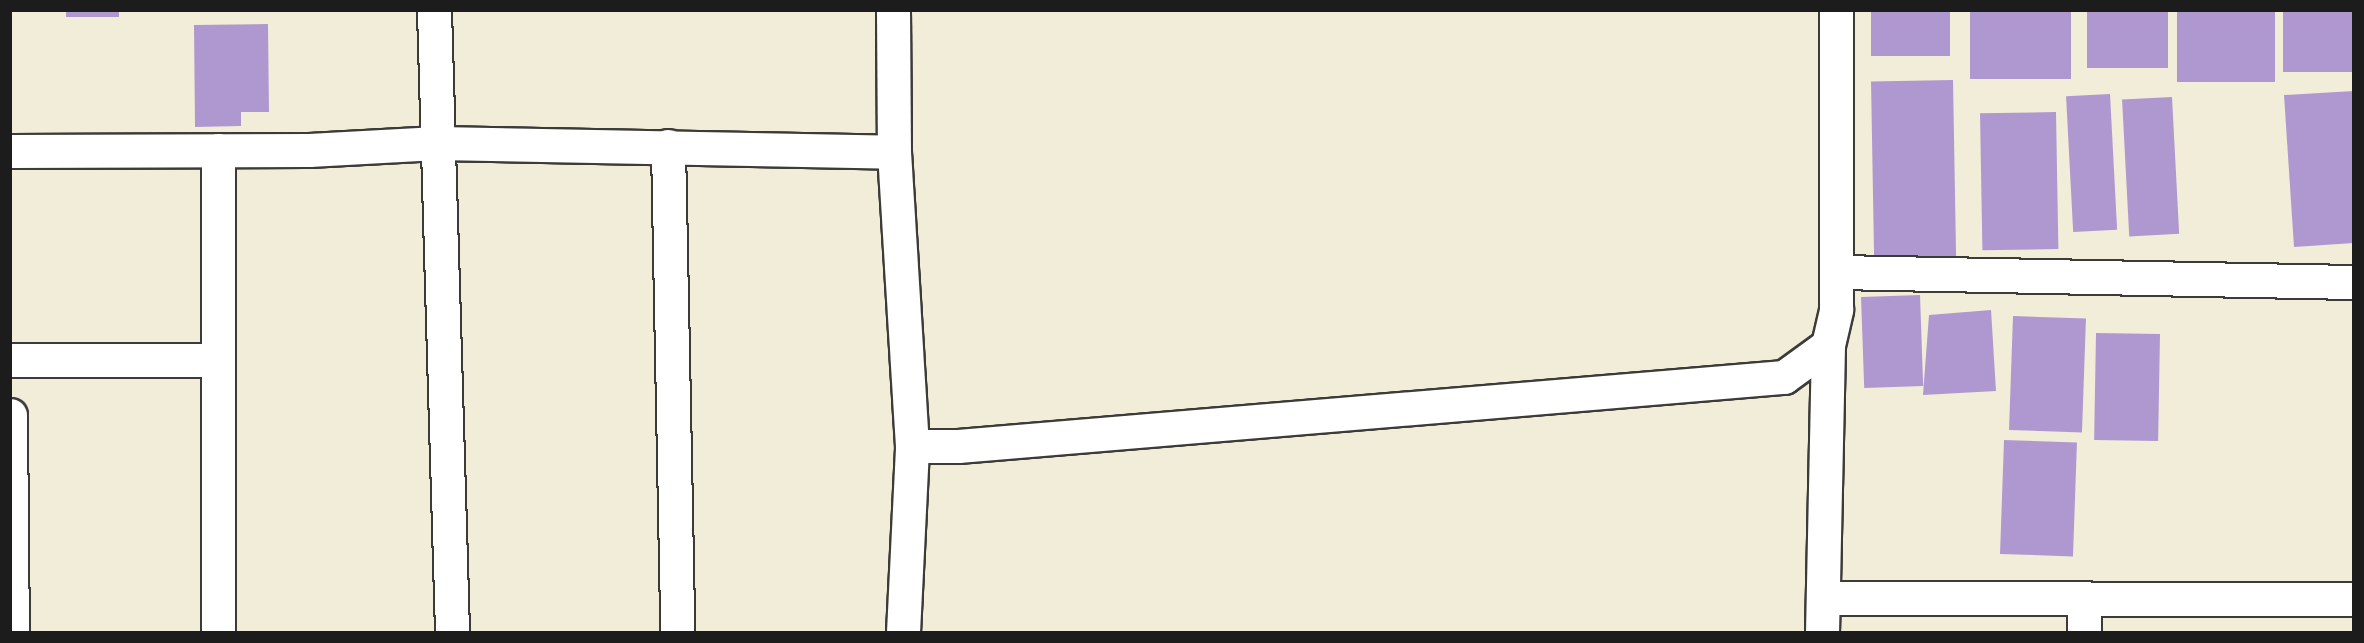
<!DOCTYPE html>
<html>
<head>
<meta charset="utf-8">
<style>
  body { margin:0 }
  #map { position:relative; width:2364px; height:643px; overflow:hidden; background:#f2edd8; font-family:"Libre Bodoni",serif }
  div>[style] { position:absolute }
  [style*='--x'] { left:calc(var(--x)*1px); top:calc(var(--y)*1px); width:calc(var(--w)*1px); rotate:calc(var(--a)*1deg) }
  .building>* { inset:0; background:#af98d0; transform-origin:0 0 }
  .roads { filter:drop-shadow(2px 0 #3c3b38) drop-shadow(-2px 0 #3c3b38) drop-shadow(0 2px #3c3b38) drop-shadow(0 -2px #3c3b38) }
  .street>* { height:33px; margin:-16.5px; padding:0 16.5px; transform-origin:16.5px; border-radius:16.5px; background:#fff }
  span { translate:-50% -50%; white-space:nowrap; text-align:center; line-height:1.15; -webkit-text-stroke:4.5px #fdfcf7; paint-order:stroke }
  .frame { position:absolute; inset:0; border:12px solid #1c1c1c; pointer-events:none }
</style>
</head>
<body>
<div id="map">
  <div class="building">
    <div style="left:66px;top:10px;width:53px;height:7px"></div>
    <div style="left:1871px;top:10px;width:79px;height:46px"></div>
    <div style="left:1970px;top:10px;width:101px;height:69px"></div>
    <div style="left:2087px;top:10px;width:81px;height:58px"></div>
    <div style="left:2177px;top:10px;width:98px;height:72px"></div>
    <div style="left:2283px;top:10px;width:71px;height:62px"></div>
    <div style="clip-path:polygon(268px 24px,269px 112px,241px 112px,241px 126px,195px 127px,194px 25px)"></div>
    <div style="left:1953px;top:80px;width:178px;height:82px;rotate:89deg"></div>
    <div style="clip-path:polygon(2354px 91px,2354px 243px,2294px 247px,2284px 95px)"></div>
    <div style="left:2110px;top:94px;width:136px;height:44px;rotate:87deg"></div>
    <div style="left:2172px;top:97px;width:137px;height:50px;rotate:87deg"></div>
    <div style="left:2056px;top:112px;width:137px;height:76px;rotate:89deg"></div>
    <div style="left:1920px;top:295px;width:91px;height:59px;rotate:88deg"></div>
    <div style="clip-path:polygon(1991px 310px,1996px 391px,1923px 395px,1929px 315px)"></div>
    <div style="left:2013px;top:316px;width:73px;height:114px;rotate:2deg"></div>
    <div style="left:2096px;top:333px;width:64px;height:107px;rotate:1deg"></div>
    <div style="left:2004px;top:440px;width:73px;height:114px;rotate:2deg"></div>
  </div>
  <div class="roads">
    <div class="street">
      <div style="--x:434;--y:10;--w:622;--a:88.34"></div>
      <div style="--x:893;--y:10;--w:142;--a:89.6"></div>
      <div style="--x:668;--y:146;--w:486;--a:88.9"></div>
      <div style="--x:10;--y:151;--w:299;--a:-0.2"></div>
      <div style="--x:309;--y:150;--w:128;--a:-3.1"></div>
      <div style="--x:437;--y:143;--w:457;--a:1.1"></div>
      <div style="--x:894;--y:152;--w:295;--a:86.5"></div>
      <div style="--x:912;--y:446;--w:46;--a:0"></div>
      <div style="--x:958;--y:446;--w:829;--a:-4.78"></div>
      <div style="--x:1784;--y:377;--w:54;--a:-36"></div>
      <div style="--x:1828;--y:345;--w:37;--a:-77"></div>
      <div style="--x:1836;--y:309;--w:299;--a:-90"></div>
      <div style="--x:1837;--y:272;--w:517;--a:1.11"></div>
      <div style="--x:10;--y:360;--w:208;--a:0"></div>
      <div style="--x:10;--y:415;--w:217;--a:89.5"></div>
      <div style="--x:1823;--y:598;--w:531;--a:0.11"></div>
      <div style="--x:218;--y:632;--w:482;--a:-90"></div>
      <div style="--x:903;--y:632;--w:186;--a:-87.2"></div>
      <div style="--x:1822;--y:632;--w:287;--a:-88.8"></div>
      <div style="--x:2084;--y:632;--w:33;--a:-90"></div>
    </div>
  </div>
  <div class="frame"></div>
</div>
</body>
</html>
